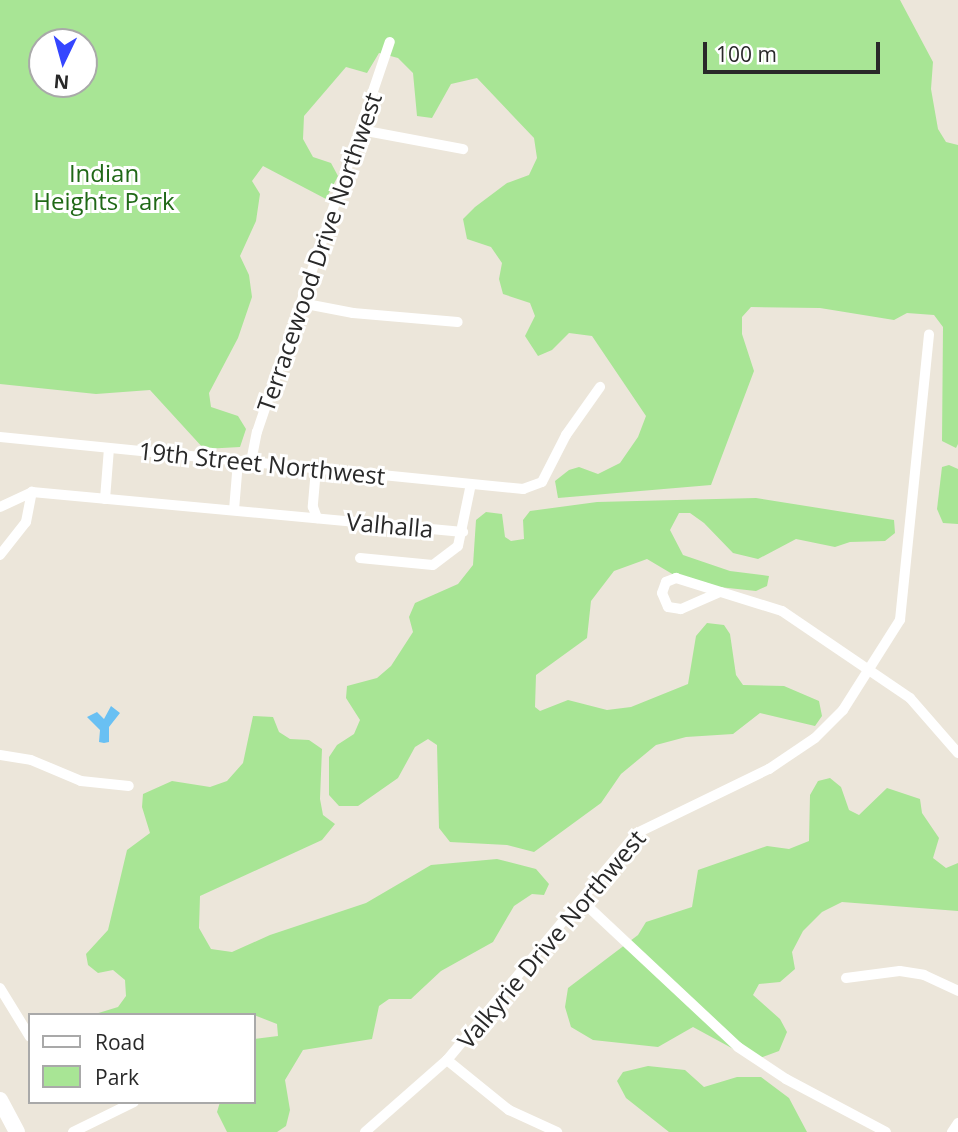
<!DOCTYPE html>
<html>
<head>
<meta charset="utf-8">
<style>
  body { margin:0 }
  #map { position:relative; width:958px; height:1132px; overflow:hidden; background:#ece6da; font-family:"Open Sans",sans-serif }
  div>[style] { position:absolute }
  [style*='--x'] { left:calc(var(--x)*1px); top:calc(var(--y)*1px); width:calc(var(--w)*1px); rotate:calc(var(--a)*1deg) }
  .green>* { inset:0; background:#a8e595 }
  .water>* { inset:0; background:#69c0f3 }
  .street>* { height:10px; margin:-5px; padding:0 5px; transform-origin:5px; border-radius:5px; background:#fff }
  .secondary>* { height:16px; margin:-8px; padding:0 8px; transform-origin:8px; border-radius:8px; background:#fff }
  span { translate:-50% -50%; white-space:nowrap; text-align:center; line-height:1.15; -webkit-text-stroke:6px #fff; paint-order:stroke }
  .park-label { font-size:24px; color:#206917 }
  .street-label { font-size:24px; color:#292929 }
  .legend { position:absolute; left:28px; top:1013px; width:228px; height:91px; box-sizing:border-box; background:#fff; border:2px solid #a9a9a9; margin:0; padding:9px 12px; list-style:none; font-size:21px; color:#292929 }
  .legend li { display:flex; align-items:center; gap:14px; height:35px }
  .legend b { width:35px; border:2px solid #a9a9a9 }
  .north { position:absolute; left:28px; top:28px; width:70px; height:70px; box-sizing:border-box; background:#fff; border:2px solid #a9a9a9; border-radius:50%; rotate:185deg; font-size:19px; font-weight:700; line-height:28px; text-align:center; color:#292929 }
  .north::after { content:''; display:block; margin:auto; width:24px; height:32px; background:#3546ff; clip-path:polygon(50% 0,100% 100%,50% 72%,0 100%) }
  .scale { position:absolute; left:703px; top:42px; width:177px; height:32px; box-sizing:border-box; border:4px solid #292929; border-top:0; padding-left:9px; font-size:21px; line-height:24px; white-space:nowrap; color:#292929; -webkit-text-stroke:5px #fff; paint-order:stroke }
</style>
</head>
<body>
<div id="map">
  <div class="green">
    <div style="clip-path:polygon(evenodd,0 0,900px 0,933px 62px,931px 89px,938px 129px,946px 142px,958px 145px,958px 444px,956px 448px,942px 441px,943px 327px,934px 315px,907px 313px,894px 320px,820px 308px,751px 307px,742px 317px,742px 334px,754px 371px,711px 485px,558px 498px,555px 481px,569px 470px,579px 467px,598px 474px,620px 463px,638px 437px,646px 416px,592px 336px,569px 333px,552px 350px,538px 356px,525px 336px,535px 316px,530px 303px,503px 294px,499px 279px,502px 263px,491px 247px,467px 239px,463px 219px,475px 207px,507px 183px,529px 175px,537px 158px,534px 138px,477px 78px,451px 84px,432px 118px,417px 116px,413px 73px,398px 58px,379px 53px,367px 73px,346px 67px,304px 116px,303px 139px,313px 157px,331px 163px,338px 176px,326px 199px,263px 166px,252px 181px,260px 194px,256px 221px,240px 256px,249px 275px,252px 297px,238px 338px,209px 393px,211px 407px,238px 416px,246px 429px,240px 447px,204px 449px,150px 390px,96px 394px,0 384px,0 0,42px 42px,84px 42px,84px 84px,42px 84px,42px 42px)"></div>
    <div style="clip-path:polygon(949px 465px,958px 469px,958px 524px,943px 523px,937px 509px,942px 467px)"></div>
    <div style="clip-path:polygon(756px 498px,894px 520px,895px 533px,885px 541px,850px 542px,835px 547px,796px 539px,758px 559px,733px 553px,704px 523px,690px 513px,679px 513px,670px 530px,683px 555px,730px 571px,769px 576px,767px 586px,756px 591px,719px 587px,674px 575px,647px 559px,614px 571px,591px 601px,587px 638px,536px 675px,535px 707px,540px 711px,568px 700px,607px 710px,631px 707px,688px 684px,696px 636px,707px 623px,724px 625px,730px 634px,736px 675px,743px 685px,784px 686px,819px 701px,822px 716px,815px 726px,760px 713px,733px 734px,686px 737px,656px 745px,621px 774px,601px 803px,534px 852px,507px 845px,450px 842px,439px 828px,437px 745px,428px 739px,415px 747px,398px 778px,358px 806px,339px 806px,329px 795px,329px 757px,337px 745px,354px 734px,360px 720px,346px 698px,347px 686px,377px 678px,391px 666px,413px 632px,409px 617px,415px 603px,458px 584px,473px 565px,476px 520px,486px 512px,502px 514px,505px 537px,511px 541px,524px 539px,523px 520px,530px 511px,597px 502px)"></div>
    <div style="clip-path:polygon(253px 716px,273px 717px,279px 732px,290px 739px,309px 740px,322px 749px,320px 799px,323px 815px,335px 824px,322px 840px,200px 896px,199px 928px,211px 949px,232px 952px,270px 935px,366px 903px,431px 865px,497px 859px,536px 869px,549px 884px,544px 895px,532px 894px,514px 906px,493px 942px,441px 971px,411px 999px,389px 999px,379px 1006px,372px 1039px,303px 1050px,285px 1080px,290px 1110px,286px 1126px,277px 1132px,227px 1132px,217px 1112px,220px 1102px,254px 1102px,254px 1039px,278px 1036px,277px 1024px,254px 1015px,92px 1015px,118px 1007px,126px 996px,125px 980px,113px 970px,98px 973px,88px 965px,86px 954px,108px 930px,127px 850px,150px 833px,142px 807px,143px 794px,172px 781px,210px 787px,227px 781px,243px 763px)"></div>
    <div style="clip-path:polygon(830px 778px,841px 787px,849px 810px,859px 815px,887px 788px,920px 799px,922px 813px,939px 838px,933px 858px,946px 868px,958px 863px,958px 911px,842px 902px,822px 912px,803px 931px,792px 952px,795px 969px,780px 982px,759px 984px,753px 995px,780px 1019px,787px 1032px,779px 1051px,760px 1058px,739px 1052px,693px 1027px,658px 1047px,593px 1040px,571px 1027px,565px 1007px,568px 988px,638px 935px,646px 922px,692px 907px,698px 870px,767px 846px,789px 849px,809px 841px,810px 795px,818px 781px)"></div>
    <div style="clip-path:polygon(648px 1066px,685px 1070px,704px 1087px,737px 1077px,761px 1077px,789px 1098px,807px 1132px,669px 1132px,626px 1098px,617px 1081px,623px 1072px)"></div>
  </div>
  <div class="water">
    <div style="clip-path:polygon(111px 706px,120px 713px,109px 727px,109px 742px,104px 743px,99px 742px,100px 730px,87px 717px,97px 712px,104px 719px)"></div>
  </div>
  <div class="street">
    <div style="--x:361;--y:130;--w:104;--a:10.6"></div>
    <div style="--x:301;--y:303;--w:53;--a:10.9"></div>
    <div style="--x:353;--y:313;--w:105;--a:4.9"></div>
    <div style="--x:0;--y:437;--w:526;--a:5.68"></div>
    <div style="--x:523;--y:489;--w:20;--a:-20"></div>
    <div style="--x:542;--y:482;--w:53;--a:-62.9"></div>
    <div style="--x:566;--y:435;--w:59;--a:-54.7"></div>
    <div style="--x:251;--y:462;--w:31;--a:-79"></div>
    <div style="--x:257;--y:432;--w:412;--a:-71.2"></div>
    <div style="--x:316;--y:469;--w:38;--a:95"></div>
    <div style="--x:313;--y:507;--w:12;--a:70"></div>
    <div style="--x:105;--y:499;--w:51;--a:-85.5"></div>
    <div style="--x:0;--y:507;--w:35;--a:-25"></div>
    <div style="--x:32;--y:492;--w:433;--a:5.3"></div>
    <div style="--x:234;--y:510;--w:49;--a:-85.3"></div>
    <div style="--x:0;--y:555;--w:42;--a:-51.8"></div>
    <div style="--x:26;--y:522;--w:31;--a:-79"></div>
    <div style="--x:360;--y:558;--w:73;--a:5.5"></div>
    <div style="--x:433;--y:565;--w:31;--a:-37"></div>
    <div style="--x:458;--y:546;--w:63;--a:-78.2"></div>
    <div style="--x:720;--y:592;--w:43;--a:156.4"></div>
    <div style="--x:681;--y:609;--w:13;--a:-171"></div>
    <div style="--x:668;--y:607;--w:15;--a:-113"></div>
    <div style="--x:662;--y:593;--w:12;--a:-70"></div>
    <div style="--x:666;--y:582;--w:11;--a:-22"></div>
    <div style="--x:676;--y:578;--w:111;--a:17.3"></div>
    <div style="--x:782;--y:611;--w:155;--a:34.2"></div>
    <div style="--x:910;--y:698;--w:73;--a:48.9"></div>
    <div style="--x:0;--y:755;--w:31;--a:9"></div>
    <div style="--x:31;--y:760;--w:54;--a:22.8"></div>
    <div style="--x:81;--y:781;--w:48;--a:5.9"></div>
    <div style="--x:581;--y:900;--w:215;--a:43.1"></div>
    <div style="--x:738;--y:1047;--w:58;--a:33.7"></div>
    <div style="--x:786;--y:1079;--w:113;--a:27.9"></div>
    <div style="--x:846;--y:978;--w:54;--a:-7.4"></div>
    <div style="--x:900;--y:971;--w:24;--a:9"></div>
    <div style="--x:924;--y:975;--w:38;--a:25"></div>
    <div style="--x:0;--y:988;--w:57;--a:58.5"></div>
    <div style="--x:447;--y:1060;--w:80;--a:38.9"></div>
    <div style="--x:509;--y:1110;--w:53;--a:24.6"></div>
    <div style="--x:73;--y:1132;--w:68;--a:-26.2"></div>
    <div style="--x:365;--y:1132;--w:109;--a:-41.3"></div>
    <div style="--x:447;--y:1060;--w:296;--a:-50.1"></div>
    <div style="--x:637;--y:833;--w:147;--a:-25.9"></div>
    <div style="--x:769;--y:769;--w:55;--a:-34"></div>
    <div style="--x:815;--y:738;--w:40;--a:-45"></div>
    <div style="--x:843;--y:710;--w:107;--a:-57.7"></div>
    <div style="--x:900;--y:620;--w:287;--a:-84.2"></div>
    <div style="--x:952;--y:1132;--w:11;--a:-56"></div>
  </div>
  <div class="secondary">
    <div style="--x:0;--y:1100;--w:36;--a:62"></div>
  </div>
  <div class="park-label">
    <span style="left:104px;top:187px">Indian<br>Heights Park</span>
  </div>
  <div class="street-label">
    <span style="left:319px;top:252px;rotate:-71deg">Terracewood Drive Northwest</span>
    <span style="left:262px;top:463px;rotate:6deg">19th Street Northwest</span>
    <span style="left:390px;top:525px;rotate:5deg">Valhalla</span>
    <span style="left:551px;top:939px;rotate:-50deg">Valkyrie Drive Northwest</span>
  </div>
  <ul class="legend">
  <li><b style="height:9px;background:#fff"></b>Road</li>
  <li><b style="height:19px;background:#a8e595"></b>Park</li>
  </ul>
  <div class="north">N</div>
  <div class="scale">100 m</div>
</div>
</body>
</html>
